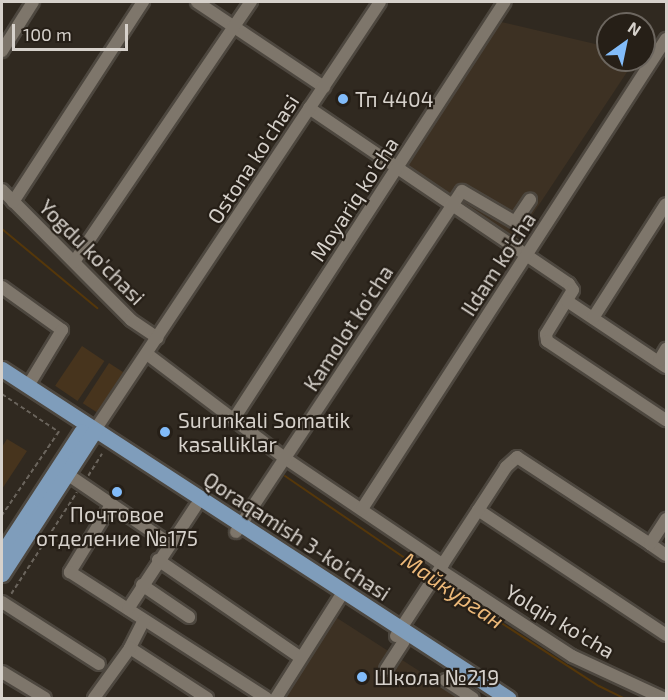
<!DOCTYPE html>
<html>
<head>
<meta charset="utf-8">
<style>
  body { margin:0 }
  #map { position:relative; width:668px; height:700px; overflow:hidden; background:#302920; font-family:"Exo 2",sans-serif }
  div>[style] { position:absolute }
  [style*='--x'] { left:calc(var(--x)*1px); top:calc(var(--y)*1px); width:calc(var(--w)*1px); rotate:calc(var(--a)*1deg) }
  .built>* { inset:0; background:#3d3123 }
  .green>* { inset:0; background:#47341d; transform-origin:0 0 }
  .stream>* { height:2px; margin:-1px; padding:0 1px; transform-origin:1px; border-radius:1px; background:#55370a }
  .path>* { height:1.5px; margin-top:-0.75px; transform-origin:0; background:repeating-linear-gradient(90deg,#6a645c 0 4.5px,transparent 0 7.5px) }
  .roads { filter:drop-shadow(2px 0 #4d473f) drop-shadow(-2px 0 #4d473f) drop-shadow(0 2px #4d473f) drop-shadow(0 -2px #4d473f) }
  .minor>* { height:12px; margin:-6px; padding:0 6px; transform-origin:6px; border-radius:6px; background:#7e766b }
  .major>* { height:15px; margin:-7.5px; padding:0 7.5px; transform-origin:7.5px; border-radius:7.5px; background:#7f9dbb }
  .dots>* { width:16px; height:16px; translate:-50% -50%; box-sizing:border-box; border:3px solid #261f17; border-radius:50% }
  span { translate:-50% -50%; white-space:nowrap; text-align:center; line-height:1.15; -webkit-text-stroke:4.5px #261f17; paint-order:stroke }
  .poi-label { font-size:21px; color:#d6d1cb }
  .left { translate:0 -50%; text-align:left }
  .street-label { font-size:21px; color:#d6d1cb }
  .water-label { font-size:22px; color:#edb979; font-style:italic }
  .frame { position:absolute; inset:0; border:3px solid #d6d1cb; pointer-events:none }
  .north { position:absolute; left:596px; top:12px; width:60px; height:60px; box-sizing:border-box; background:#261f17; border:2px solid #6c665f; border-radius:50%; rotate:33deg; font-size:16px; font-weight:700; line-height:24px; text-align:center; color:#d6d1cb }
  .north::after { content:''; display:block; margin:auto; width:21px; height:27px; background:#82bcfa; clip-path:polygon(50% 0,100% 100%,50% 72%,0 100%) }
  .scale { position:absolute; left:12px; top:24px; width:116px; height:27px; box-sizing:border-box; border:3px solid #d6d1cb; border-top:0; padding-left:8px; font-size:18px; line-height:21px; white-space:nowrap; color:#d6d1cb; -webkit-text-stroke:4px #261f17; paint-order:stroke }
</style>
</head>
<body>
<div id="map">
  <div class="built">
    <div style="clip-path:polygon(497px 21px,608px 47px,608px 60px,635px 60px,515px 241px,401px 167px)"></div>
    <div style="clip-path:polygon(334px 616px,461px 698px,283px 698px)"></div>
  </div>
  <div class="green">
    <div style="left:82px;top:346px;width:27px;height:48px;rotate:34deg"></div>
    <div style="left:109px;top:363px;width:17px;height:48px;rotate:33deg"></div>
    <div style="clip-path:polygon(7px 439px,27px 451px,2px 489px,2px 447px)"></div>
  </div>
  <div class="stream">
    <div style="--x:2;--y:229;--w:124;--a:39.7"></div>
    <div style="--x:285;--y:476;--w:177;--a:34.4"></div>
    <div style="--x:438;--y:582;--w:192;--a:32.9"></div>
    <div style="--x:599;--y:686;--w:28;--a:26"></div>
  </div>
  <div class="path">
    <div style="--x:2;--y:394;--w:69;--a:33.7"></div>
    <div style="--x:59;--y:432;--w:102;--a:124.2"></div>
    <div style="--x:88;--y:476;--w:26;--a:-58"></div>
    <div style="--x:11;--y:594;--w:121;--a:-57.1"></div>
  </div>
  <div class="roads">
    <div class="minor">
      <div style="--x:197;--y:2;--w:153;--a:33.8"></div>
      <div style="--x:2;--y:51;--w:58;--a:-57.7"></div>
      <div style="--x:309;--y:108;--w:314;--a:34.1"></div>
      <div style="--x:569;--y:284;--w:7;--a:56"></div>
      <div style="--x:573;--y:290;--w:52;--a:121.5"></div>
      <div style="--x:546;--y:334;--w:7;--a:82"></div>
      <div style="--x:547;--y:341;--w:143;--a:33.6"></div>
      <div style="--x:2;--y:190;--w:183;--a:45.2"></div>
      <div style="--x:131;--y:320;--w:32;--a:34"></div>
      <div style="--x:13;--y:202;--w:239;--a:-57"></div>
      <div style="--x:74;--y:262;--w:315;--a:-55.8"></div>
      <div style="--x:2;--y:287;--w:74;--a:35.6"></div>
      <div style="--x:62;--y:330;--w:66;--a:121.3"></div>
      <div style="--x:567;--y:301;--w:119;--a:33.7"></div>
      <div style="--x:593;--y:318;--w:135;--a:-57.4"></div>
      <div style="--x:147;--y:354;--w:174;--a:37.1"></div>
      <div style="--x:286;--y:459;--w:189;--a:34"></div>
      <div style="--x:659;--y:361;--w:14;--a:-60"></div>
      <div style="--x:235;--y:417;--w:495;--a:-57"></div>
      <div style="--x:95;--y:430;--w:514;--a:-56.34"></div>
      <div style="--x:67;--y:474;--w:125;--a:34.2"></div>
      <div style="--x:111;--y:505;--w:79;--a:121.5"></div>
      <div style="--x:70;--y:572;--w:233;--a:32.7"></div>
      <div style="--x:362;--y:509;--w:560;--a:-57.1"></div>
      <div style="--x:478;--y:510;--w:226;--a:33.6"></div>
      <div style="--x:236;--y:532;--w:409;--a:-56.5"></div>
      <div style="--x:462;--y:191;--w:61;--a:30.3"></div>
      <div style="--x:515;--y:222;--w:27;--a:-56"></div>
      <div style="--x:650;--y:544;--w:19;--a:35"></div>
      <div style="--x:158;--y:560;--w:173;--a:34.4"></div>
      <div style="--x:440;--y:570;--w:158;--a:33.1"></div>
      <div style="--x:572;--y:656;--w:100;--a:24.8"></div>
      <div style="--x:142;--y:585;--w:57;--a:34.2"></div>
      <div style="--x:2;--y:602;--w:115;--a:32.6"></div>
      <div style="--x:128;--y:609;--w:123;--a:-56.6"></div>
      <div style="--x:144;--y:620;--w:31;--a:117"></div>
      <div style="--x:130;--y:648;--w:92;--a:33"></div>
      <div style="--x:396;--y:636;--w:202;--a:-56.9"></div>
      <div style="--x:506;--y:467;--w:15;--a:-42"></div>
      <div style="--x:517;--y:457;--w:159;--a:33.2"></div>
      <div style="--x:650;--y:544;--w:30;--a:-57"></div>
      <div style="--x:386;--y:669;--w:33;--a:-57"></div>
      <div style="--x:2;--y:672;--w:50;--a:31.2"></div>
      <div style="--x:445;--y:680;--w:33;--a:33"></div>
      <div style="--x:94;--y:698;--w:62;--a:-54.2"></div>
      <div style="--x:276;--y:698;--w:127;--a:-57.6"></div>
    </div>
    <div class="major">
      <div style="--x:2;--y:369;--w:604;--a:33.03"></div>
      <div style="--x:2;--y:553;--w:145;--a:-56.9"></div>
      <div style="--x:2;--y:574;--w:171;--a:-57.1"></div>
    </div>
  </div>
  <div class="dots">
    <div style="left:343px;top:99px;background:#82bcfa"></div>
    <div style="left:165px;top:432px;background:#82bcfa"></div>
    <div style="left:117px;top:492px;background:#82bcfa"></div>
    <div style="left:362px;top:677px;background:#82bcfa"></div>
  </div>
  <div class="poi-label">
    <span class="left" style="left:355px;top:99px">Тп 4404</span>
    <span class="left" style="left:178px;top:432px">Surunkali Somatik<br>kasalliklar</span>
    <span style="left:117px;top:526px">Почтовое<br>отделение №175</span>
    <span class="left" style="left:374px;top:677px">Школа №219</span>
  </div>
  <div class="street-label">
    <span style="left:253px;top:159px;rotate:-57deg">Ostona ko'chasi</span>
    <span style="left:354px;top:199px;rotate:-57deg">Moyariq ko'cha</span>
    <span style="left:92px;top:252px;rotate:45deg">Yogdu ko'chasi</span>
    <span style="left:498px;top:264px;rotate:-57deg">Ildam ko'cha</span>
    <span style="left:348px;top:328px;rotate:-57deg">Kamolot ko'cha</span>
    <span style="left:297px;top:536px;rotate:33deg">Qoraqamish 3-ko'chasi</span>
    <span style="left:560px;top:621px;rotate:31deg">Yolqin ko'cha</span>
  </div>
  <div class="water-label">
    <span style="left:453px;top:590px;rotate:34deg">Майкурган</span>
  </div>
  <div class="frame"></div>
  <div class="north">N</div>
  <div class="scale">100 m</div>
</div>
</body>
</html>
